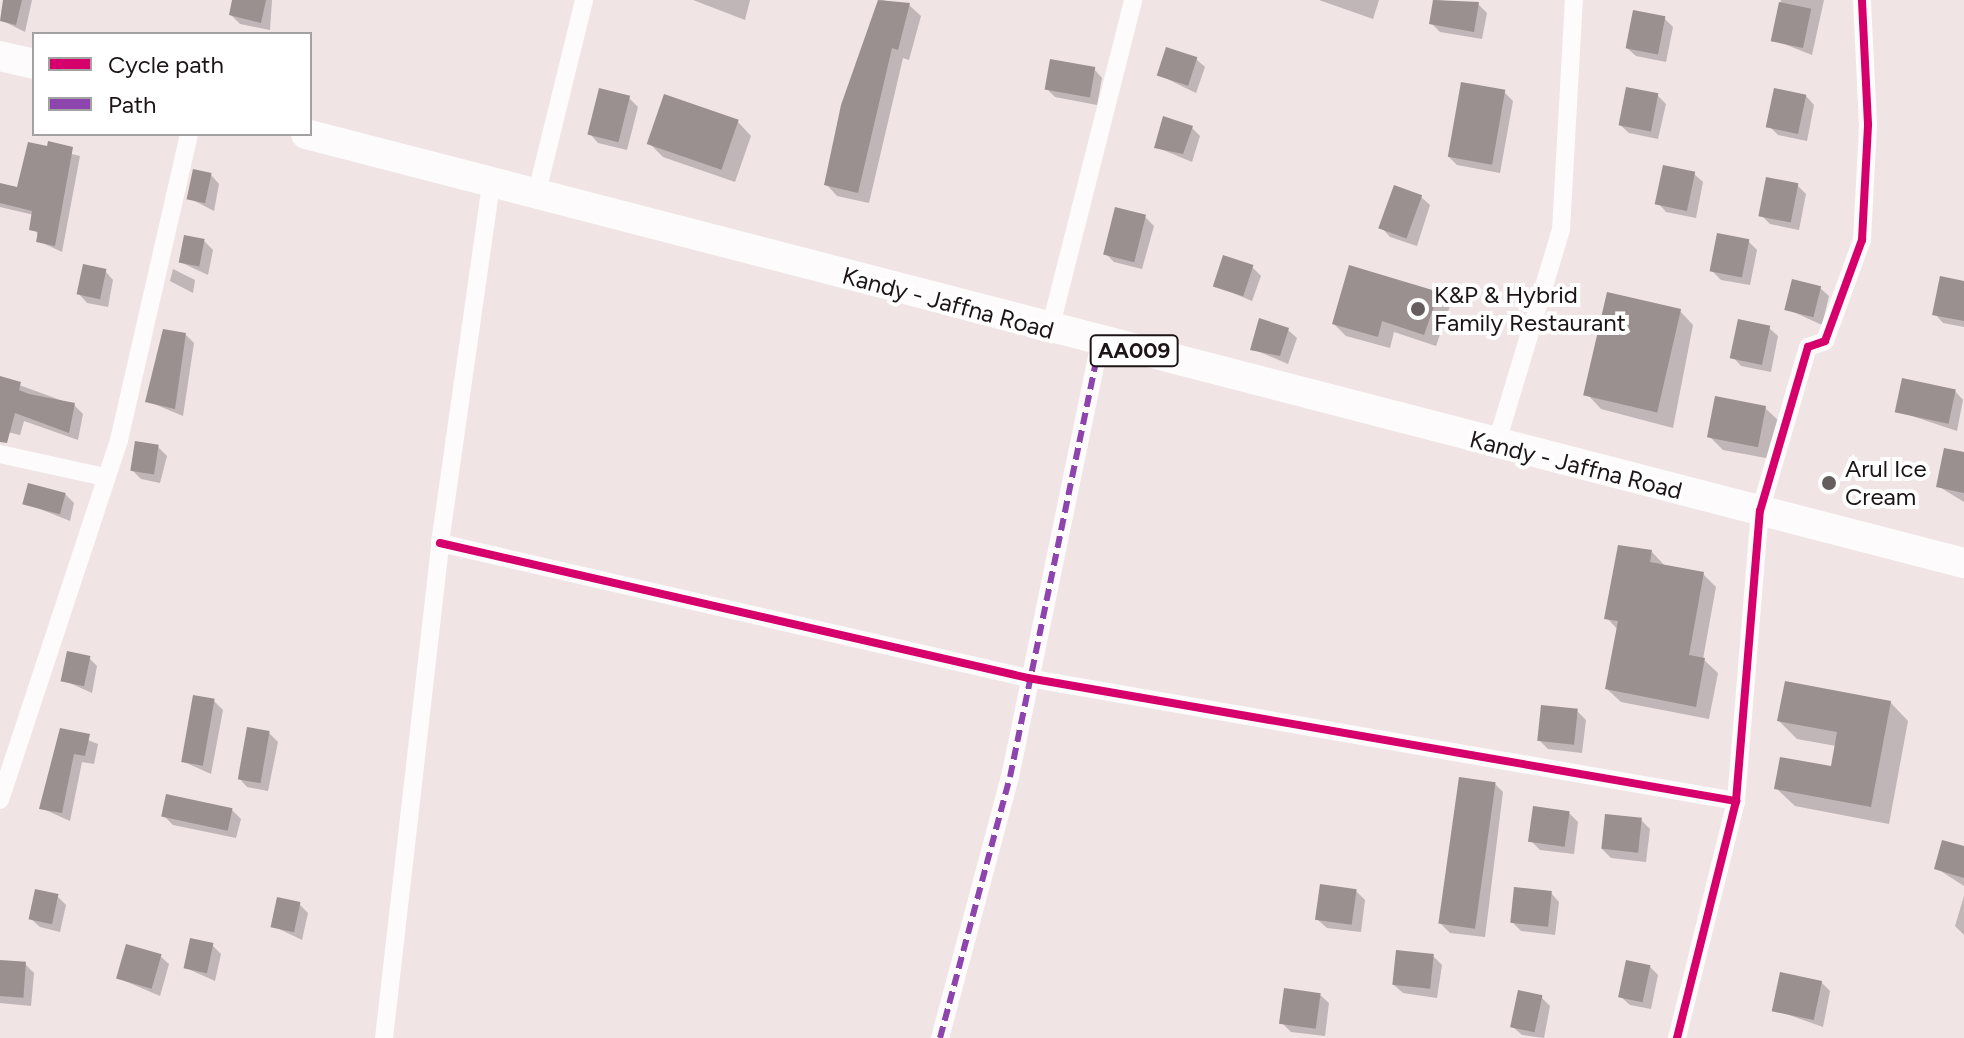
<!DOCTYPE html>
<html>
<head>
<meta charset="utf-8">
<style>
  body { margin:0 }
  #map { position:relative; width:1964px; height:1038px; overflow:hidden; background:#f0e4e5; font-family:Figtree,sans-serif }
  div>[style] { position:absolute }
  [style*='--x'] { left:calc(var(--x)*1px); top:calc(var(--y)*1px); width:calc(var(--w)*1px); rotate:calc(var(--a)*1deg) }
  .shadow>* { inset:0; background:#0003 }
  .building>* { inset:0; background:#9a9090; transform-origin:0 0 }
  .minor>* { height:18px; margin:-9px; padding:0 9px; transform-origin:9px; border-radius:9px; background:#fdfbfb }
  .trunk>* { height:30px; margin:-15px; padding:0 15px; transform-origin:15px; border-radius:15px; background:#fdfbfb }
  .quiet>* { height:6px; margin-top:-3px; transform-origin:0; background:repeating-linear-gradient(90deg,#8e44ad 0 12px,transparent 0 18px) }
  .cycleway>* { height:8px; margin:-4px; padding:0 4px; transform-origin:4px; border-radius:4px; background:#d6006c }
  .dots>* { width:22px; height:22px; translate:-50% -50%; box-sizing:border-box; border:4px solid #fff; border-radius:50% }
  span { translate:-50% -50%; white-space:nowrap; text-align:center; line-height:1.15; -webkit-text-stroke:8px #fff; paint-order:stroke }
  .shield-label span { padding:2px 6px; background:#fff; border:2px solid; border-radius:6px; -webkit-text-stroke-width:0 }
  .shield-label { font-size:22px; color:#1c1416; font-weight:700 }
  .poi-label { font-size:24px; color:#1c1416 }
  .left { translate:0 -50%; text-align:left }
  .street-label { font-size:24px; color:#1c1416 }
  .legend { position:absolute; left:32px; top:32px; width:280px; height:104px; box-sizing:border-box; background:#fff; border:2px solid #a4a1a2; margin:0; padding:10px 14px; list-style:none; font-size:24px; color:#1c1416 }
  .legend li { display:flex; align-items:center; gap:16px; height:40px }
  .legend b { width:40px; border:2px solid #a4a1a2 }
</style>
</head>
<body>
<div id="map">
  <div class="shadow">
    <div style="clip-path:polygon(5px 0,32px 0,25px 32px,1px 20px)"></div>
    <div style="clip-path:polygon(234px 0,272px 0,270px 30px,240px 24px,231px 15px)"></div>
    <div style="clip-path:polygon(693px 0,750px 0,745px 20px)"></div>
    <div style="clip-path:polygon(881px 0,909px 5px,921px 16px,909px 60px,903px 58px,869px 203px,837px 196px,826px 184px)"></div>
    <div style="clip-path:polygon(1319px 0,1379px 0,1373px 19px)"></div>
    <div style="clip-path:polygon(1435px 0,1478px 4px,1487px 13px,1482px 39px,1440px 32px,1431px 23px)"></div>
    <div style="clip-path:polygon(1781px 0,1824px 0,1812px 55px,1774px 40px)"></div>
    <div style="clip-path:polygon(1664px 18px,1673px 27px,1666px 62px,1636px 56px,1627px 48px)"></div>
    <div style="clip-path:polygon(1196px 59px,1205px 67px,1196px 93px,1159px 75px)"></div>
    <div style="clip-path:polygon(1094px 69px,1102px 78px,1097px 105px,1055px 97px,1046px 88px)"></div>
    <div style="clip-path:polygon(1504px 92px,1513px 101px,1500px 173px,1457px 165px,1449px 157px)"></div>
    <div style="clip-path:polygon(1657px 95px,1666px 104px,1658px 139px,1629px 133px,1620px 125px)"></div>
    <div style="clip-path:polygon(1806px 96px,1814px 105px,1807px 141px,1778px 135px,1769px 126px)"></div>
    <div style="clip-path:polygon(629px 98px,638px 107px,627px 150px,598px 143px,590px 134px)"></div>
    <div style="clip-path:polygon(738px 122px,751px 136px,735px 182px,663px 157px,649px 143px)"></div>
    <div style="clip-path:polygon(1192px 128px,1200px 136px,1192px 162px,1156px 147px)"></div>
    <div style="clip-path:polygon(30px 144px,80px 156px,62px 252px,38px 241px,34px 215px,0 207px,0 185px,18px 189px)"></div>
    <div style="clip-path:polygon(1694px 174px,1703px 182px,1696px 218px,1666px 212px,1658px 203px)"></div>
    <div style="clip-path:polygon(211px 175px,219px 184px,214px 211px,189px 198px)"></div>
    <div style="clip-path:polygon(1797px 185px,1806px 194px,1799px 230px,1770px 224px,1761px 215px)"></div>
    <div style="clip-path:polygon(1421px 197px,1430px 205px,1417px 246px,1390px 237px,1382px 228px)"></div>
    <div style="clip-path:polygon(1145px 217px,1154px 226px,1142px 269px,1114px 262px,1105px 253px)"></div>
    <div style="clip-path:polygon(204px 241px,213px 250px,208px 275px,180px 262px)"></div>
    <div style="clip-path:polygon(1748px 241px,1757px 250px,1750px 285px,1721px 280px,1712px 271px)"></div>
    <div style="clip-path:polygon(1252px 267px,1261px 276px,1252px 301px,1216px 286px)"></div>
    <div style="clip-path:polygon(173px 269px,195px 280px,193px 293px,170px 281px)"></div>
    <div style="clip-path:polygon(105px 271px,113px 280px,108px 307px,87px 303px,79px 294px)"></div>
    <div style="clip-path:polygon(1964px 283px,1964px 327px,1943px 323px,1935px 314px)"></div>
    <div style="clip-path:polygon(1820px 288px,1829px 296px,1822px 325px,1787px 309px)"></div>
    <div style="clip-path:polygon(1438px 294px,1450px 306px,1436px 346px,1394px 332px,1390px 348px,1346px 336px,1334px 324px)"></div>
    <div style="clip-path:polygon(1680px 311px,1693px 325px,1673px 428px,1601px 409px,1588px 395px)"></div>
    <div style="clip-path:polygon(1769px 328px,1778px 336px,1771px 372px,1741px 366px,1733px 357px)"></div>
    <div style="clip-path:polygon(1288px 330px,1297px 338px,1288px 364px,1253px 349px)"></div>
    <div style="clip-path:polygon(186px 335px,194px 343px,183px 416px,147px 401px)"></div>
    <div style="clip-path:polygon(0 378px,74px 405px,83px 414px,78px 440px,24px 421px,20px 435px,0 430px)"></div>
    <div style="clip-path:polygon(1955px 391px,1963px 400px,1957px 431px,1897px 411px)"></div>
    <div style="clip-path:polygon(1765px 408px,1779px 421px,1771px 459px,1723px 450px,1709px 436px)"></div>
    <div style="clip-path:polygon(158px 447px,167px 456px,160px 483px,141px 479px,132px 470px)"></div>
    <div style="clip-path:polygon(1964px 454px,1964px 502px,1938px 486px)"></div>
    <div style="clip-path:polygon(65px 494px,74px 503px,70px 521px,25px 503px)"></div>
    <div style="clip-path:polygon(1652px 552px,1666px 567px,1703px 574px,1716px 587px,1703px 659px,1718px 673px,1709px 719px,1621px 702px,1607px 689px,1618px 630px,1607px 618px)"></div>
    <div style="clip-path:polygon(89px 658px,97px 666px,92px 693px,63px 680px)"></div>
    <div style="clip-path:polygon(214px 701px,223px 710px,211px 774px,182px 761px)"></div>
    <div style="clip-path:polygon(1890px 702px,1908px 721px,1889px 824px,1795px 806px,1776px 788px,1832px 768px,1836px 746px,1797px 739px,1779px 721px)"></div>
    <div style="clip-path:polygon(1577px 711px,1586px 720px,1582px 753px,1548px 749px,1539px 740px)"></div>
    <div style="clip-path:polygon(62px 730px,98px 744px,94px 764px,82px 762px,70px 821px,41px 808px)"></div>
    <div style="clip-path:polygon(269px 733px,278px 742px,268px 791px,247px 787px,239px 778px)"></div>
    <div style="clip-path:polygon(1495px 784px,1503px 792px,1485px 937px,1450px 933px,1441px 924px)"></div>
    <div style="clip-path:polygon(232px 810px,241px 819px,236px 838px,173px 825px,164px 816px)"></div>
    <div style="clip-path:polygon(1569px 813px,1578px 822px,1574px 854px,1540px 850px,1531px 841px)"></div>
    <div style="clip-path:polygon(1641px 820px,1650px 829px,1646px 862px,1611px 858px,1602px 849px)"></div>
    <div style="clip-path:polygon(1964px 848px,1964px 886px,1936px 868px)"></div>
    <div style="clip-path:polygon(1356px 891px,1365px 900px,1361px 932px,1327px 928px,1318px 920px)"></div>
    <div style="clip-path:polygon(1551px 893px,1559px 902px,1555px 935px,1521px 931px,1512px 922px)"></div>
    <div style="clip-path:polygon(57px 896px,66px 905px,60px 932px,40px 927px,31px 919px)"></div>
    <div style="clip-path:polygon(1964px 896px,1964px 935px,1955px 926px)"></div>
    <div style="clip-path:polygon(299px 904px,308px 913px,302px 940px,273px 926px)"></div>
    <div style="clip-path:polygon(212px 945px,221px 954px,215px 981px,186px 968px)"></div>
    <div style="clip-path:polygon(160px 956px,169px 964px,160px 996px,118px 978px)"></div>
    <div style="clip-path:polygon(1433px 956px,1442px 965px,1437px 998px,1403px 993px,1394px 985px)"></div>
    <div style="clip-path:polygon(0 962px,25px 964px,34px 973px,31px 1006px,0 1003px)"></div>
    <div style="clip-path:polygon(1649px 966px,1658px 975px,1651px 1009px,1630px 1005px,1621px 997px)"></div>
    <div style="clip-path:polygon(1821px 982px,1830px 991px,1823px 1027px,1775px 1010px)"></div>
    <div style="clip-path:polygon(1320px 995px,1329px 1003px,1325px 1036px,1291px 1032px,1282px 1023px)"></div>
    <div style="clip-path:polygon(1541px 997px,1550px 1006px,1544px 1038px,1522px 1035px,1513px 1027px)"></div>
  </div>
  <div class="building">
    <div style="clip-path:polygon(3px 0,22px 0,16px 25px,0 21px)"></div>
    <div style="clip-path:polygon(232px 0,266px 0,261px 23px,229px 15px)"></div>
    <div style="clip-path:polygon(878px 0,910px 3px,898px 50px,892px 48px,858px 193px,824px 185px,841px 105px)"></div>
    <div style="clip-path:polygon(1433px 0,1479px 2px,1474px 32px,1429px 24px)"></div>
    <div style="left:1779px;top:2px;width:33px;height:40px;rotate:12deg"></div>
    <div style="left:1633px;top:10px;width:33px;height:39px;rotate:11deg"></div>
    <div style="left:1166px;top:47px;width:33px;height:30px;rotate:18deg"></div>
    <div style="left:1050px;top:59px;width:46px;height:31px;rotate:10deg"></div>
    <div style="left:1461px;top:82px;width:45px;height:76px;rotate:10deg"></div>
    <div style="left:1626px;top:87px;width:33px;height:39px;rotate:11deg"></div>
    <div style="left:599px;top:88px;width:32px;height:48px;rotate:14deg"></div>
    <div style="left:1774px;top:88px;width:33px;height:40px;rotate:12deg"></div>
    <div style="left:664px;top:94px;width:79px;height:53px;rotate:19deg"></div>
    <div style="clip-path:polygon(1163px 116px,1193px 126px,1183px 154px,1154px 148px)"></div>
    <div style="clip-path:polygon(48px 141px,73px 147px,55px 246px,36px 242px,38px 232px,29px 230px,32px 211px,0 203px,0 183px,17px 187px,28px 142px,47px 146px)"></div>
    <div style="left:1663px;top:165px;width:33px;height:40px;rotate:12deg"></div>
    <div style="left:193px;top:169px;width:19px;height:31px;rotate:12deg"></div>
    <div style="left:1766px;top:177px;width:33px;height:40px;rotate:11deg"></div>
    <div style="left:1394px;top:185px;width:30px;height:46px;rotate:20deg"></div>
    <div style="left:1115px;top:207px;width:32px;height:49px;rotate:14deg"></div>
    <div style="left:1717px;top:233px;width:33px;height:39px;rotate:11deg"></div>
    <div style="left:184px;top:235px;width:21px;height:28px;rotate:11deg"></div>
    <div style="left:1223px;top:255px;width:32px;height:33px;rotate:18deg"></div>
    <div style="left:83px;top:264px;width:24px;height:31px;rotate:12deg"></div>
    <div style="clip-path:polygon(1349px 265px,1439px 292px,1424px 335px,1382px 321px,1378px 337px,1332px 324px)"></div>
    <div style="clip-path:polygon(1940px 276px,1964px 281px,1964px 321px,1932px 315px)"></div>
    <div style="left:1792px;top:279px;width:30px;height:32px;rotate:14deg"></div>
    <div style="left:1607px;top:292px;width:76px;height:106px;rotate:13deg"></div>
    <div style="clip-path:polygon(1259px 318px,1289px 328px,1280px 356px,1250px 350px)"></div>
    <div style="left:1738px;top:319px;width:33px;height:40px;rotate:12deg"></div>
    <div style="clip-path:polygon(163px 329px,186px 333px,175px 409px,145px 402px)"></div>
    <div style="clip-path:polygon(0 376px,21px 382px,19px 390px,29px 394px,75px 403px,69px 433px,15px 413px,7px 443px,0 442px)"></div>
    <div style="left:1902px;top:378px;width:55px;height:35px;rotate:12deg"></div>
    <div style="left:1715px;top:396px;width:52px;height:42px;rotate:11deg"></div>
    <div style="left:135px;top:441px;width:24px;height:30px;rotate:9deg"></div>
    <div style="clip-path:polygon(1944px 448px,1964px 452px,1964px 493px,1936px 487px)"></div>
    <div style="left:28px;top:483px;width:39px;height:22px;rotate:15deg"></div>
    <div style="clip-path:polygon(1618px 545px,1652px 550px,1650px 562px,1704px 572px,1689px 655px,1705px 658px,1696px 707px,1605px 689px,1618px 621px,1604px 619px)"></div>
    <div style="left:67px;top:651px;width:24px;height:31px;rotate:12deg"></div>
    <div style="clip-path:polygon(1785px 681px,1891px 701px,1871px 807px,1774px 789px,1780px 757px,1831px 766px,1837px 732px,1777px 721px)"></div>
    <div style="left:193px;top:695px;width:22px;height:68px;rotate:10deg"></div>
    <div style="left:1541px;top:705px;width:37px;height:36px;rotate:6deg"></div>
    <div style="left:247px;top:727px;width:23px;height:53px;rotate:10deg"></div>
    <div style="clip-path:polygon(60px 728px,90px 734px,85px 756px,74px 754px,62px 813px,39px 809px)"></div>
    <div style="left:1459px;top:777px;width:37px;height:148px;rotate:8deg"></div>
    <div style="left:166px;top:794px;width:68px;height:23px;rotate:12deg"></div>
    <div style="left:1533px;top:806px;width:37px;height:36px;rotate:8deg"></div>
    <div style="left:1605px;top:814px;width:37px;height:35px;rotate:6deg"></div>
    <div style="clip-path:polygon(1942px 840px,1964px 846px,1964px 878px,1934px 869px)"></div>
    <div style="left:1320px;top:884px;width:37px;height:36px;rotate:8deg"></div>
    <div style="left:1514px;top:887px;width:38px;height:36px;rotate:6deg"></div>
    <div style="left:35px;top:889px;width:24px;height:31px;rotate:12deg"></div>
    <div style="left:277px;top:897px;width:24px;height:31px;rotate:12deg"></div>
    <div style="left:190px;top:938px;width:24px;height:31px;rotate:12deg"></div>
    <div style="left:126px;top:944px;width:37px;height:36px;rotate:16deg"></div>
    <div style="left:1396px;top:950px;width:38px;height:35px;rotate:6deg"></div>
    <div style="left:0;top:960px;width:26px;height:36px;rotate:4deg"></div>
    <div style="left:1626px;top:960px;width:25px;height:38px;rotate:12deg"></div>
    <div style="left:1780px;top:972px;width:43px;height:40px;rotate:12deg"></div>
    <div style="left:1284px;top:988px;width:37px;height:36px;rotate:8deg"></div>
    <div style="left:1518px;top:990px;width:25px;height:38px;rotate:12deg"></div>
  </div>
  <div class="minor">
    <div style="--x:536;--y:196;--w:202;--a:-76.2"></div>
    <div style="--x:1050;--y:329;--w:339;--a:-75.8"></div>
    <div style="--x:1496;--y:445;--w:225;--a:-73.2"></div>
    <div style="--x:1561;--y:230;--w:230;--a:-86.8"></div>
    <div style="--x:0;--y:454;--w:107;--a:12.4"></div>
    <div style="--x:440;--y:543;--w:603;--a:12.93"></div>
    <div style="--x:1028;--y:678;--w:719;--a:9.86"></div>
    <div style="--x:0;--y:800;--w:379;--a:-71.7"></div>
    <div style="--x:119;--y:440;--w:314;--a:-77.1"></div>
    <div style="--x:384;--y:1038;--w:498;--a:-83.5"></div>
    <div style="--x:440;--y:543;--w:363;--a:-81.9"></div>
    <div style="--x:940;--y:1038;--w:270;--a:-75"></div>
    <div style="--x:1010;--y:777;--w:444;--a:-78.3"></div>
    <div style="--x:1677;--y:1038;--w:244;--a:-76"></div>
    <div style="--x:1736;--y:801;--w:291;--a:-85.3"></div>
    <div style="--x:1760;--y:511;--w:171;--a:-73.7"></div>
    <div style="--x:1808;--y:347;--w:18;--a:-19"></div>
    <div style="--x:1825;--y:341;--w:108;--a:-69.9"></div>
    <div style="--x:1862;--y:240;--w:116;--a:-87"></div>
    <div style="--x:1868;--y:124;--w:124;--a:-92.8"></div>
  </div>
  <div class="trunk">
    <div style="--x:0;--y:56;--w:35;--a:13"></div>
    <div style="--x:306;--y:134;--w:1713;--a:14.51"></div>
  </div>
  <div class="quiet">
    <div style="--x:940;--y:1038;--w:270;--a:-75"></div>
    <div style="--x:1010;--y:777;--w:444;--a:-78.3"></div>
  </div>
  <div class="cycleway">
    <div style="--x:440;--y:543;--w:603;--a:12.93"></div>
    <div style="--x:1028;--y:678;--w:719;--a:9.86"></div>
    <div style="--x:1677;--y:1038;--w:244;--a:-76"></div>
    <div style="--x:1736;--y:801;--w:291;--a:-85.3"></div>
    <div style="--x:1760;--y:511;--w:171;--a:-73.7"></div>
    <div style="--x:1808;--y:347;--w:18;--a:-19"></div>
    <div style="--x:1825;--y:341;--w:108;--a:-69.9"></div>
    <div style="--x:1862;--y:240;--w:116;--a:-87"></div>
    <div style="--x:1868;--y:124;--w:124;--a:-92.8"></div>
  </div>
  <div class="dots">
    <div style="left:1418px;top:309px;background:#665d5e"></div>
    <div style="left:1829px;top:483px;background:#665d5e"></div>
  </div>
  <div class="shield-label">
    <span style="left:1134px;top:351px">AA009</span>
  </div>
  <div class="poi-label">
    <span class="left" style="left:1434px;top:309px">K&amp;P &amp; Hybrid<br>Family Restaurant</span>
    <span class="left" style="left:1845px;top:483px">Arul Ice<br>Cream</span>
  </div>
  <div class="street-label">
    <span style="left:948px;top:303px;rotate:15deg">Kandy - Jaffna Road</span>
    <span style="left:1576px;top:465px;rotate:14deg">Kandy - Jaffna Road</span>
  </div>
  <ul class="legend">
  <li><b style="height:10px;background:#d6006c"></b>Cycle path</li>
  <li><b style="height:10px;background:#8e44ad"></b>Path</li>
  </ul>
</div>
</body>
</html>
